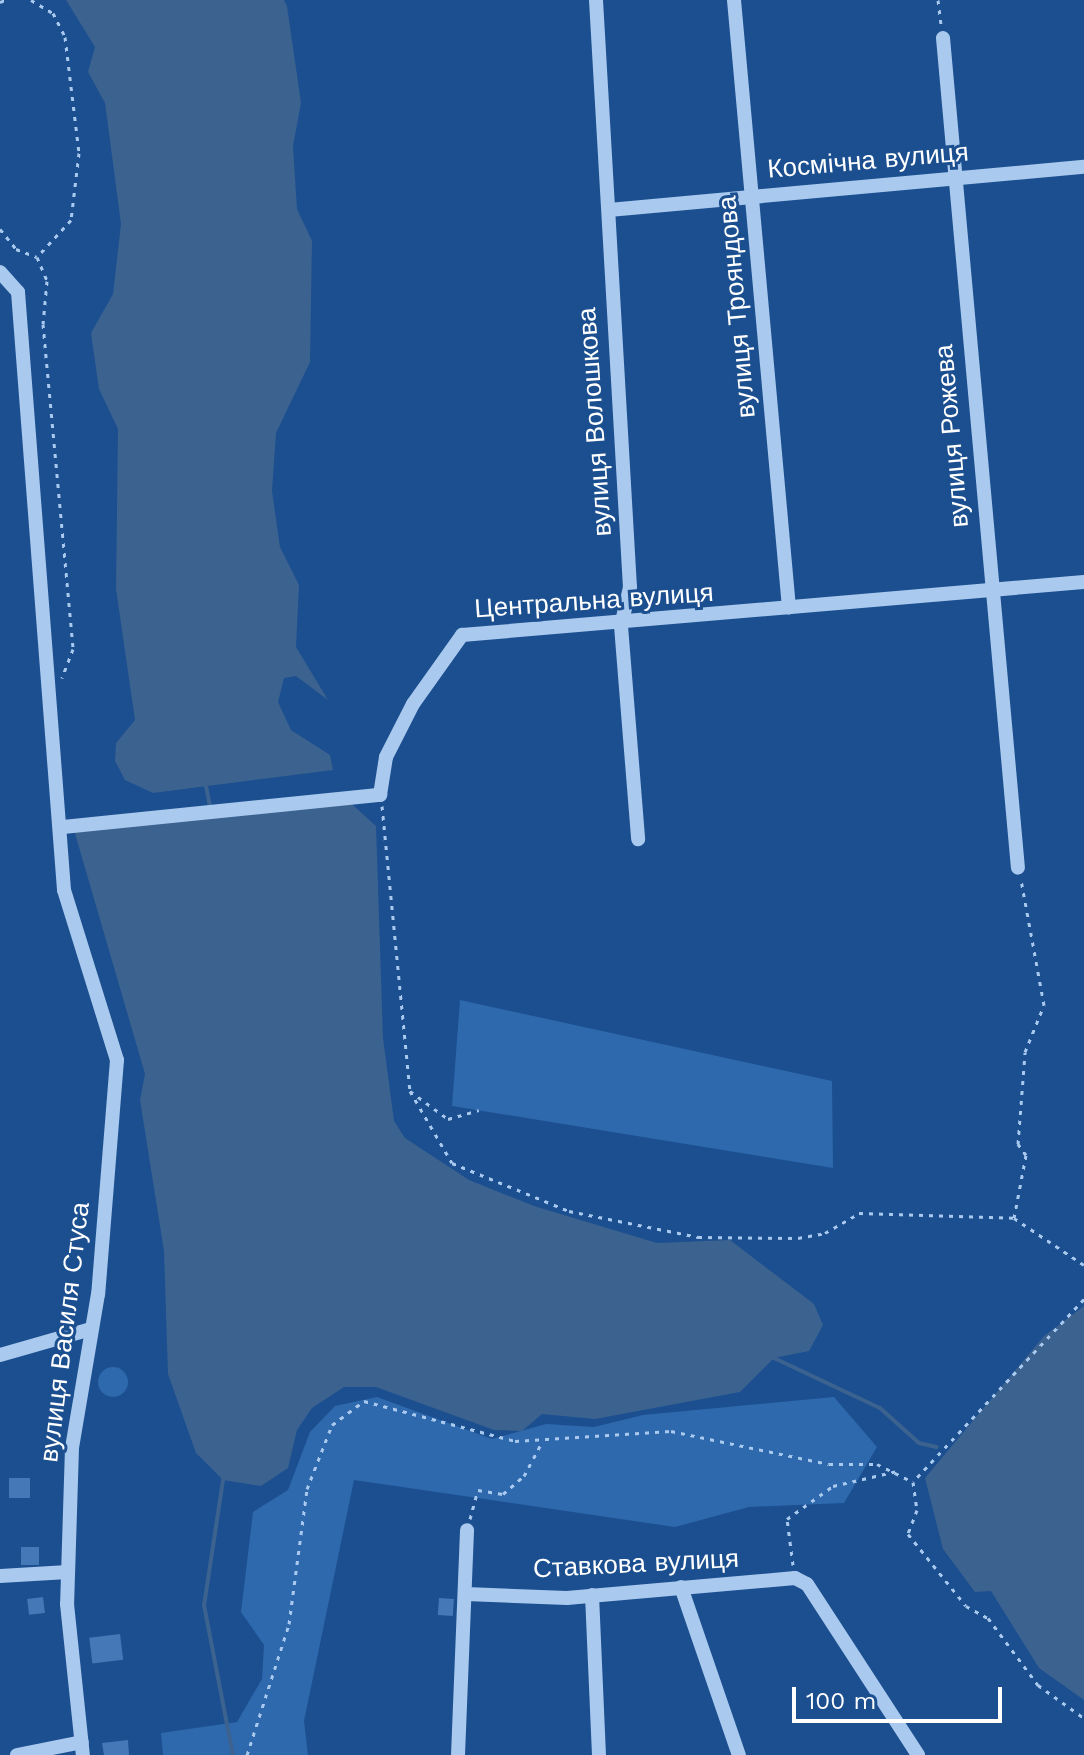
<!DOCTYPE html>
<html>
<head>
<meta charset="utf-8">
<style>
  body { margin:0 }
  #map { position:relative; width:1084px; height:1755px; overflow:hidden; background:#1b4f8f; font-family:"Work Sans",sans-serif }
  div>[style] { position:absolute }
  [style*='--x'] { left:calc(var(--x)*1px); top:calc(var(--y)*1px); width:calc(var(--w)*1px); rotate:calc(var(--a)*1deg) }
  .green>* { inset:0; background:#2e69ad }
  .round { border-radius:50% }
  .water>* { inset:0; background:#3c6290 }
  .stream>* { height:4px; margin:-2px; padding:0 2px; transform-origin:2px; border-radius:2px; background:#3c6290 }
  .building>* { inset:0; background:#4478b7; transform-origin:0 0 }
  .path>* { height:3px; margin-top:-1.5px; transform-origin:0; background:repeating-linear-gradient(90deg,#a9c9ee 0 4px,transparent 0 10px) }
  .minor>* { height:14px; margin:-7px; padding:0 7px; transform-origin:7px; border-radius:7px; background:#a9c9ee }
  span { translate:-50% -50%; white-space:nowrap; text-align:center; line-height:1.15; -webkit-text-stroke:6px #1b4f8f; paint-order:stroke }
  .street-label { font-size:26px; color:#fff }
  .scale { position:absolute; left:792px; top:1687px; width:210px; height:36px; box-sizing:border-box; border:4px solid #fff; border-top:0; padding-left:10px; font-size:24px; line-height:28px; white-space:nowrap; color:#fff; -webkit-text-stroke:6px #1b4f8f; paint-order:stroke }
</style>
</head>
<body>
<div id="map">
  <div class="green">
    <div style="clip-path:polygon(460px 1000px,832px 1081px,833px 1168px,452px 1106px)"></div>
    <div class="round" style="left:98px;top:1367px;width:30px;height:30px"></div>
    <div style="clip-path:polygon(377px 1397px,492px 1439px,546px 1424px,594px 1427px,643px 1415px,834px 1397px,877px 1447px,844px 1503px,749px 1507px,675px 1527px,354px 1480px,304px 1721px,308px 1755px,163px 1755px,161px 1733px,237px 1722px,262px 1679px,264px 1645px,241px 1612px,253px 1512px,288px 1490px,310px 1432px,335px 1406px)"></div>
  </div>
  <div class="water">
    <div style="clip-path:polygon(66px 0,284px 0,287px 6px,301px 103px,293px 146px,297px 209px,312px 241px,310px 362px,276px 433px,272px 491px,280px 547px,299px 585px,296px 647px,328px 700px,296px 676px,284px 678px,278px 702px,291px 730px,330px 755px,333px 770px,153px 793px,125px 780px,115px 761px,116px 743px,135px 720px,116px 589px,118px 429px,99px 389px,91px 333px,113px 294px,121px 224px,105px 103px,88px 72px,95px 47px)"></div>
    <div style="clip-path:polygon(344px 797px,376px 826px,383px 1038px,394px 1121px,405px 1138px,469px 1180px,534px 1206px,657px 1243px,730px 1240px,814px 1304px,823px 1325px,809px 1351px,774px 1358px,740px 1392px,595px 1419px,542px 1414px,522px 1431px,494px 1430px,376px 1387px,344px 1387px,312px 1408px,297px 1430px,288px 1468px,261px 1486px,223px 1480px,196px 1453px,168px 1374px,164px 1251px,140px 1100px,145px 1074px,74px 830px)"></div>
    <div style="clip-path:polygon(1084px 1306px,1084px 1700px,1039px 1668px,991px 1591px,975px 1592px,943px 1549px,925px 1478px,1044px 1336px)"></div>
  </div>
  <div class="stream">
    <div style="--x:206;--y:786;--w:21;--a:79"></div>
    <div style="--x:774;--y:1358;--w:117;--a:25.3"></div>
    <div style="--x:880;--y:1408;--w:52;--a:41.9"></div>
    <div style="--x:919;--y:1443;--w:18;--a:13"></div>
    <div style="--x:223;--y:1480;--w:126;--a:98.6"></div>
    <div style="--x:204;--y:1605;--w:153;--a:79.1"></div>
  </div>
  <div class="building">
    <div style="left:30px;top:1478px;width:20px;height:21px;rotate:90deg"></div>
    <div style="left:21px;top:1547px;width:18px;height:18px"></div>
    <div style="left:43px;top:1597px;width:16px;height:16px;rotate:83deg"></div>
    <div style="left:439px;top:1598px;width:15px;height:17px;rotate:4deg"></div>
    <div style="left:120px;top:1634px;width:26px;height:31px;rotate:83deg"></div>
    <div style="clip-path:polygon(128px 1740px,129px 1755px,104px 1755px,102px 1743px)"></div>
  </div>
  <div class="path">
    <div style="--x:31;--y:0;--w:26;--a:31"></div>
    <div style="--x:53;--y:13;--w:27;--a:63"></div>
    <div style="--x:65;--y:37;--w:117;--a:83.1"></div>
    <div style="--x:79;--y:153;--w:67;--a:96.8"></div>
    <div style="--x:71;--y:220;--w:50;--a:132.6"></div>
    <div style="--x:938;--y:0;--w:24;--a:83"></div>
    <div style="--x:0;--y:2;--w:5;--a:-22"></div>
    <div style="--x:0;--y:229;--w:26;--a:51"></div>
    <div style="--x:16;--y:249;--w:22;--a:21"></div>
    <div style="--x:37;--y:257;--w:26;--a:67"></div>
    <div style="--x:47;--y:281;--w:43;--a:95.3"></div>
    <div style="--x:43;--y:324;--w:326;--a:84.7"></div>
    <div style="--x:73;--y:649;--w:31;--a:111"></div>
    <div style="--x:382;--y:806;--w:286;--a:84.4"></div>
    <div style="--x:410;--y:1091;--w:47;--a:36.4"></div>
    <div style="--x:448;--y:1119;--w:32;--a:-16"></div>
    <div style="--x:410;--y:1091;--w:83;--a:59.7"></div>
    <div style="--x:452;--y:1163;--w:126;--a:22.3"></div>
    <div style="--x:569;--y:1211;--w:132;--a:11.4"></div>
    <div style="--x:698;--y:1237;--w:100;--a:0.6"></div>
    <div style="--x:798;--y:1238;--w:27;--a:-10"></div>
    <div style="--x:825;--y:1233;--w:39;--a:-30"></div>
    <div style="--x:859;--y:1213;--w:155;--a:1.8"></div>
    <div style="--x:1014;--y:1218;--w:84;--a:33.9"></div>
    <div style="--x:1014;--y:1218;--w:64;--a:-79.2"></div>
    <div style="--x:1026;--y:1155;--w:14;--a:-126"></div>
    <div style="--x:1018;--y:1144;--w:92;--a:-85.6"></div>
    <div style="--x:1025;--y:1052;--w:51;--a:-68"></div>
    <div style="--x:1044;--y:1005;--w:127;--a:-100.4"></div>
    <div style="--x:1084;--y:1299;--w:250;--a:133.1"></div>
    <div style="--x:913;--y:1482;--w:28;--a:82"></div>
    <div style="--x:917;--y:1510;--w:26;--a:111"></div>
    <div style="--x:908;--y:1534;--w:92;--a:51.1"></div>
    <div style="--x:966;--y:1606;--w:25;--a:29"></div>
    <div style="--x:988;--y:1618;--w:84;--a:53.3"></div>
    <div style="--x:1038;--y:1685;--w:57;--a:35.7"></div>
    <div style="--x:470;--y:1519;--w:30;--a:-75"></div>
    <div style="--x:478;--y:1490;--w:25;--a:9"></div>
    <div style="--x:503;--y:1494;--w:28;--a:-41"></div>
    <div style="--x:524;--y:1476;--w:36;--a:-62"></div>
    <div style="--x:793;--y:1565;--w:46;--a:-97.4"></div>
    <div style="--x:787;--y:1519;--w:57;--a:-35.7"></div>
    <div style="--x:833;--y:1486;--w:66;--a:-13.2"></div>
    <div style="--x:247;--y:1755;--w:138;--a:-72.2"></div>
    <div style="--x:289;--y:1624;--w:136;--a:-82.4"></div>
    <div style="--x:307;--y:1489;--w:69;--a:-68.7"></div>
    <div style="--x:332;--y:1425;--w:40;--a:-37"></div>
    <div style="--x:364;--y:1401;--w:156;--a:14.8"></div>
    <div style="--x:515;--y:1441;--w:156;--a:-3.7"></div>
    <div style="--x:671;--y:1431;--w:161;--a:11.8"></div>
    <div style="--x:829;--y:1464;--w:48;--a:0"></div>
    <div style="--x:877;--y:1464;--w:40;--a:26.6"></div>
  </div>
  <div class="minor">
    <div style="--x:596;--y:0;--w:588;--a:86.69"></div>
    <div style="--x:630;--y:587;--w:40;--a:103"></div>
    <div style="--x:621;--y:626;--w:214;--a:85.4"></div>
    <div style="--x:734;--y:0;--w:610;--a:84.83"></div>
    <div style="--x:943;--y:38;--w:833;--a:84.84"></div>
    <div style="--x:609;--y:210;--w:477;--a:-5.2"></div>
    <div style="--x:0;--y:272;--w:27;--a:48"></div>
    <div style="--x:18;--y:292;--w:600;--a:85.6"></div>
    <div style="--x:64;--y:890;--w:178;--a:72.7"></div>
    <div style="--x:117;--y:1060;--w:235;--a:94.6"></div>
    <div style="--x:98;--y:1294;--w:156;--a:99.6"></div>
    <div style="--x:72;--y:1448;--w:156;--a:91.8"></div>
    <div style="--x:67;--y:1604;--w:152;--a:84"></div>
    <div style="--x:63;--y:827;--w:319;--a:-5.8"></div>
    <div style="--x:380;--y:795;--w:38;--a:-81"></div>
    <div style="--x:386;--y:757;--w:59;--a:-63"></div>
    <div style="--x:413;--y:704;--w:85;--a:-54.6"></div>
    <div style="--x:462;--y:635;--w:624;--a:-4.87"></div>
    <div style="--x:0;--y:1355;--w:91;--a:-15.9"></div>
    <div style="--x:0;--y:1576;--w:68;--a:-3.4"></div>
    <div style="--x:681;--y:1587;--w:178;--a:71"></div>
    <div style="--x:466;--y:1594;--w:101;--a:2.3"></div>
    <div style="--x:567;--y:1598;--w:229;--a:-5"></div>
    <div style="--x:795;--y:1578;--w:13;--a:27"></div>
    <div style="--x:807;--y:1584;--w:204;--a:57"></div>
    <div style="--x:592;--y:1595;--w:160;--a:87.5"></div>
    <div style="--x:17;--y:1755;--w:66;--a:-11.3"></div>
    <div style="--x:458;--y:1755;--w:225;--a:-87.7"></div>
  </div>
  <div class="street-label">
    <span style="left:868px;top:161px;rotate:-5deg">Космічна вулиця</span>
    <span style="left:737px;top:307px;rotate:-95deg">вулиця Трояндова</span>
    <span style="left:595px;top:422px;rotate:-94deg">вулиця Волошкова</span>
    <span style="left:952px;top:436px;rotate:-95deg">вулиця Рожева</span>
    <span style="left:594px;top:601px;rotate:-4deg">Центральна вулиця</span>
    <span style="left:65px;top:1332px;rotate:-83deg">вулиця Василя Стуса</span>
    <span style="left:636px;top:1564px;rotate:-3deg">Ставкова вулиця</span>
  </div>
  <div class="scale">100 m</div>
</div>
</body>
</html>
